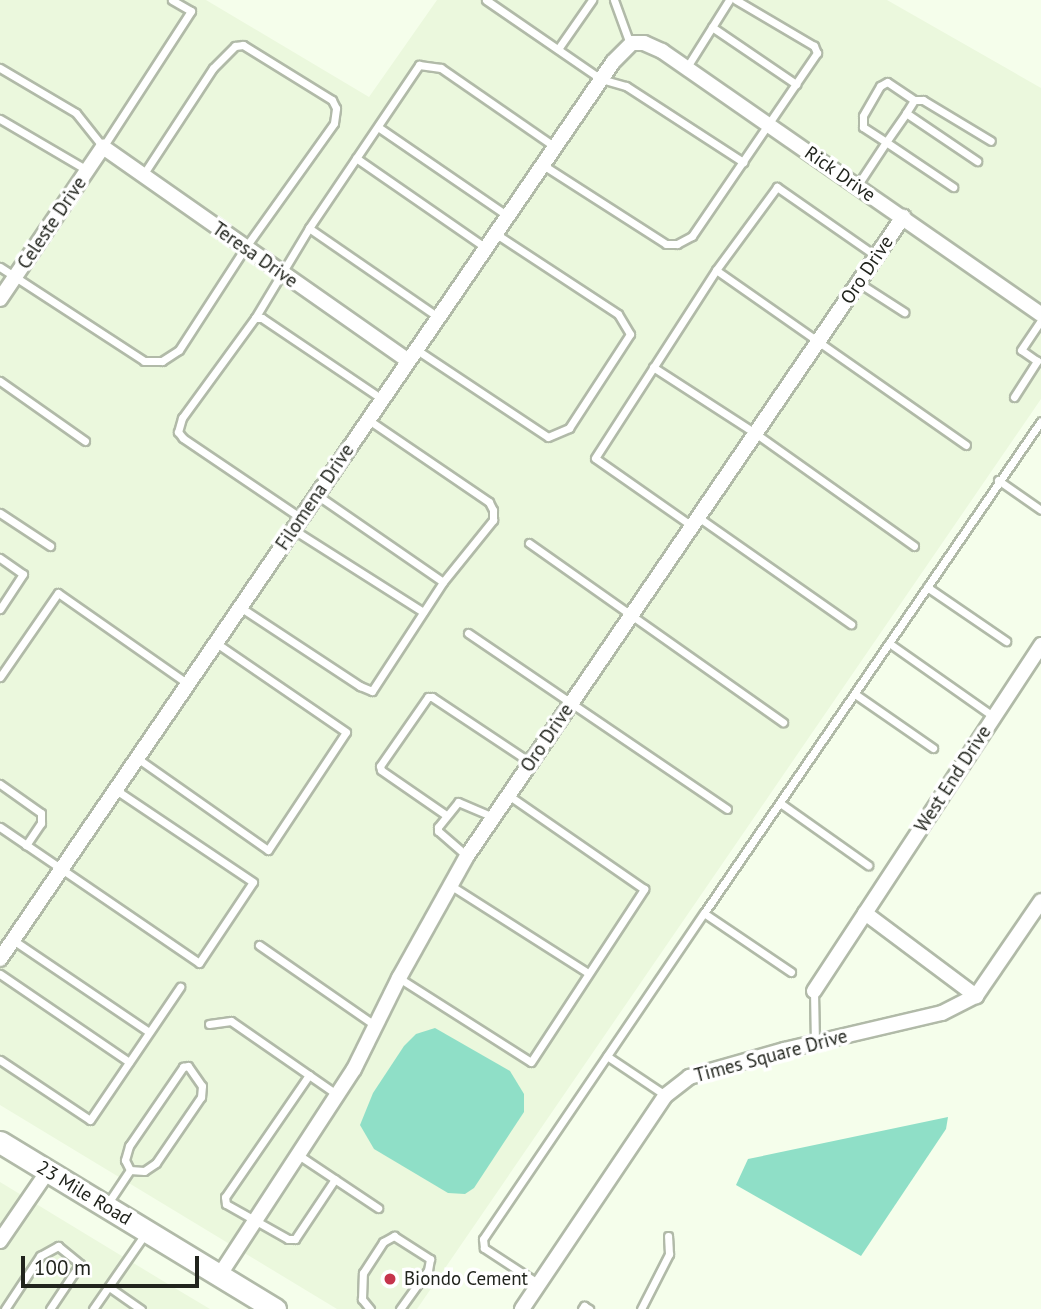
<!DOCTYPE html>
<html>
<head>
<meta charset="utf-8">
<style>
  body { margin:0 }
  #map { position:relative; width:1041px; height:1309px; overflow:hidden; background:#f5feeb; font-family:"PT Sans",sans-serif }
  div>[style] { position:absolute }
  [style*='--x'] { left:calc(var(--x)*1px); top:calc(var(--y)*1px); width:calc(var(--w)*1px); rotate:calc(var(--a)*1deg) }
  .built>* { inset:0; background:#ebf8dd }
  .water>* { inset:0; background:#8fdfc7 }
  .roads { filter:drop-shadow(2px 0 #b1baa8) drop-shadow(-2px 0 #b1baa8) drop-shadow(0 2px #b1baa8) drop-shadow(0 -2px #b1baa8) }
  .service>* { height:7px; margin:-3.5px; padding:0 3.5px; transform-origin:3.5px; border-radius:3.5px; background:#fff }
  .minor>* { height:14px; margin:-7px; padding:0 7px; transform-origin:7px; border-radius:7px; background:#fff }
  .secondary>* { height:21px; margin:-10.5px; padding:0 10.5px; transform-origin:10.5px; border-radius:10.5px; background:#fff }
  .dots>* { width:19px; height:19px; translate:-50% -50%; box-sizing:border-box; border:4px solid #fff; border-radius:50% }
  span { translate:-50% -50%; white-space:nowrap; text-align:center; line-height:1.15; -webkit-text-stroke:7px #fff; paint-order:stroke }
  .street-label { font-size:19px; color:#21241d }
  .poi-label { font-size:19px; color:#21241d }
  .left { translate:0 -50%; text-align:left }
  .scale { position:absolute; left:21px; top:1256px; width:178px; height:32px; box-sizing:border-box; border:4px solid #21241d; border-top:0; padding-left:9px; font-size:21px; line-height:24px; white-space:nowrap; color:#21241d; -webkit-text-stroke:5px #fff; paint-order:stroke }
</style>
</head>
<body>
<div id="map">
  <div class="built">
    <div style="clip-path:polygon(0 0,206px 0,369px 97px,437px 0,887px 0,1041px 88px,1041px 399px,417px 1309px,337px 1309px,0 1105px)"></div>
    <div style="clip-path:polygon(0 1182px,163px 1281px,210px 1309px,0 1309px)"></div>
  </div>
  <div class="water">
    <div style="clip-path:polygon(435px 1028px,510px 1071px,524px 1094px,524px 1112px,474px 1188px,465px 1194px,448px 1193px,374px 1149px,360px 1125px,373px 1093px,404px 1046px,416px 1034px)"></div>
    <div style="clip-path:polygon(948px 1117px,946px 1129px,861px 1256px,736px 1185px,748px 1159px)"></div>
  </div>
  <div class="roads">
    <div class="service">
      <div style="--x:486;--y:0;--w:140;--a:34.5"></div>
      <div style="--x:601;--y:79;--w:26;--a:16"></div>
      <div style="--x:626;--y:86;--w:140;--a:33"></div>
      <div style="--x:614;--y:0;--w:47;--a:70"></div>
      <div style="--x:712;--y:27;--w:102;--a:34.2"></div>
      <div style="--x:558;--y:49;--w:60;--a:-55.2"></div>
      <div style="--x:687;--y:67;--w:79;--a:-57.9"></div>
      <div style="--x:0;--y:68;--w:88;--a:30.6"></div>
      <div style="--x:76;--y:113;--w:43;--a:51.5"></div>
      <div style="--x:103;--y:147;--w:162;--a:-57.1"></div>
      <div style="--x:191;--y:11;--w:22;--a:-150"></div>
      <div style="--x:914;--y:100;--w:9;--a:0"></div>
      <div style="--x:923;--y:100;--w:79;--a:31.1"></div>
      <div style="--x:906;--y:113;--w:86;--a:34.1"></div>
      <div style="--x:0;--y:119;--w:101;--a:30.4"></div>
      <div style="--x:378;--y:127;--w:158;--a:34.4"></div>
      <div style="--x:356;--y:158;--w:158;--a:34.7"></div>
      <div style="--x:543;--y:165;--w:146;--a:32.7"></div>
      <div style="--x:666;--y:244;--w:11;--a:0"></div>
      <div style="--x:677;--y:244;--w:17;--a:-28"></div>
      <div style="--x:692;--y:236;--w:222;--a:-55.7"></div>
      <div style="--x:817;--y:53;--w:8;--a:-113"></div>
      <div style="--x:814;--y:46;--w:91;--a:-149.5"></div>
      <div style="--x:857;--y:186;--w:53;--a:-56.6"></div>
      <div style="--x:886;--y:142;--w:35;--a:-55"></div>
      <div style="--x:906;--y:113;--w:15;--a:-58"></div>
      <div style="--x:914;--y:100;--w:32;--a:-146"></div>
      <div style="--x:887;--y:82;--w:8;--a:150"></div>
      <div style="--x:880;--y:86;--w:34;--a:120"></div>
      <div style="--x:863;--y:116;--w:11;--a:90"></div>
      <div style="--x:863;--y:127;--w:27;--a:33"></div>
      <div style="--x:886;--y:142;--w:81;--a:33.9"></div>
      <div style="--x:309;--y:228;--w:157;--a:34.6"></div>
      <div style="--x:876;--y:256;--w:121;--a:-145.1"></div>
      <div style="--x:777;--y:187;--w:103;--a:126.3"></div>
      <div style="--x:716;--y:270;--w:305;--a:35"></div>
      <div style="--x:0;--y:267;--w:172;--a:33.1"></div>
      <div style="--x:144;--y:361;--w:18;--a:0"></div>
      <div style="--x:162;--y:361;--w:20;--a:-33"></div>
      <div style="--x:179;--y:350;--w:121;--a:-57.1"></div>
      <div style="--x:245;--y:248;--w:153;--a:-54.5"></div>
      <div style="--x:334;--y:123;--w:15;--a:-82"></div>
      <div style="--x:336;--y:108;--w:9;--a:-117"></div>
      <div style="--x:332;--y:100;--w:105;--a:-148.3"></div>
      <div style="--x:243;--y:45;--w:8;--a:173"></div>
      <div style="--x:235;--y:46;--w:31;--a:135"></div>
      <div style="--x:213;--y:68;--w:128;--a:123.2"></div>
      <div style="--x:859;--y:283;--w:54;--a:32.8"></div>
      <div style="--x:255;--y:318;--w:105;--a:-59"></div>
      <div style="--x:309;--y:228;--w:197;--a:-56"></div>
      <div style="--x:419;--y:65;--w:22;--a:8"></div>
      <div style="--x:441;--y:68;--w:139;--a:34.7"></div>
      <div style="--x:417;--y:350;--w:157;--a:33.6"></div>
      <div style="--x:548;--y:437;--w:23;--a:-23"></div>
      <div style="--x:569;--y:428;--w:112;--a:-57"></div>
      <div style="--x:630;--y:334;--w:23;--a:-121"></div>
      <div style="--x:618;--y:314;--w:146;--a:-146.7"></div>
      <div style="--x:653;--y:367;--w:121;--a:32.9"></div>
      <div style="--x:755;--y:433;--w:195;--a:35.4"></div>
      <div style="--x:0;--y:381;--w:104;--a:35.2"></div>
      <div style="--x:1014;--y:397;--w:43;--a:-57.4"></div>
      <div style="--x:1037;--y:361;--w:19;--a:-145"></div>
      <div style="--x:1021;--y:350;--w:36;--a:-56"></div>
      <div style="--x:998;--y:480;--w:52;--a:34.9"></div>
      <div style="--x:317;--y:495;--w:153;--a:34.6"></div>
      <div style="--x:0;--y:513;--w:60;--a:33.4"></div>
      <div style="--x:698;--y:517;--w:187;--a:35"></div>
      <div style="--x:301;--y:518;--w:143;--a:-145.9"></div>
      <div style="--x:183;--y:438;--w:8;--a:-130"></div>
      <div style="--x:178;--y:432;--w:15;--a:-74"></div>
      <div style="--x:182;--y:418;--w:124;--a:-53.9"></div>
      <div style="--x:255;--y:318;--w:7;--a:0"></div>
      <div style="--x:262;--y:318;--w:145;--a:34"></div>
      <div style="--x:692;--y:526;--w:118;--a:-145"></div>
      <div style="--x:595;--y:458;--w:224;--a:-57.2"></div>
      <div style="--x:294;--y:530;--w:153;--a:32.4"></div>
      <div style="--x:529;--y:543;--w:311;--a:35.2"></div>
      <div style="--x:0;--y:558;--w:28;--a:35"></div>
      <div style="--x:23;--y:574;--w:42;--a:123.3"></div>
      <div style="--x:927;--y:587;--w:96;--a:34.4"></div>
      <div style="--x:240;--y:607;--w:144;--a:33.4"></div>
      <div style="--x:360;--y:686;--w:13;--a:23"></div>
      <div style="--x:372;--y:691;--w:130;--a:-56.9"></div>
      <div style="--x:443;--y:582;--w:80;--a:-51.1"></div>
      <div style="--x:493;--y:520;--w:10;--a:-90"></div>
      <div style="--x:493;--y:510;--w:9;--a:-117"></div>
      <div style="--x:489;--y:502;--w:145;--a:-145.7"></div>
      <div style="--x:468;--y:633;--w:313;--a:34.2"></div>
      <div style="--x:889;--y:643;--w:127;--a:35.1"></div>
      <div style="--x:0;--y:677;--w:102;--a:-55.4"></div>
      <div style="--x:58;--y:593;--w:159;--a:35"></div>
      <div style="--x:855;--y:694;--w:95;--a:34.7"></div>
      <div style="--x:137;--y:758;--w:160;--a:35.1"></div>
      <div style="--x:268;--y:850;--w:141;--a:-56.5"></div>
      <div style="--x:346;--y:732;--w:158;--a:-145.6"></div>
      <div style="--x:0;--y:784;--w:50;--a:35.3"></div>
      <div style="--x:41;--y:813;--w:10;--a:90"></div>
      <div style="--x:41;--y:823;--w:27;--a:124"></div>
      <div style="--x:780;--y:803;--w:108;--a:35.2"></div>
      <div style="--x:446;--y:815;--w:79;--a:-145.3"></div>
      <div style="--x:381;--y:770;--w:4;--a:-104"></div>
      <div style="--x:380;--y:766;--w:84;--a:-55.2"></div>
      <div style="--x:428;--y:697;--w:4;--a:0"></div>
      <div style="--x:432;--y:697;--w:118;--a:33.6"></div>
      <div style="--x:0;--y:827;--w:241;--a:34.3"></div>
      <div style="--x:199;--y:963;--w:97;--a:-56.3"></div>
      <div style="--x:253;--y:882;--w:165;--a:-146.1"></div>
      <div style="--x:467;--y:856;--w:38;--a:-139"></div>
      <div style="--x:438;--y:831;--w:4;--a:-90"></div>
      <div style="--x:438;--y:827;--w:32;--a:-51"></div>
      <div style="--x:458;--y:802;--w:38;--a:23"></div>
      <div style="--x:450;--y:885;--w:164;--a:32.5"></div>
      <div style="--x:13;--y:940;--w:164;--a:34.1"></div>
      <div style="--x:259;--y:945;--w:142;--a:34.7"></div>
      <div style="--x:791;--y:972;--w:105;--a:-145.9"></div>
      <div style="--x:704;--y:913;--w:596;--a:-55.59"></div>
      <div style="--x:0;--y:974;--w:156;--a:34.3"></div>
      <div style="--x:399;--y:978;--w:156;--a:32.5"></div>
      <div style="--x:531;--y:1062;--w:207;--a:-56.8"></div>
      <div style="--x:644;--y:889;--w:165;--a:-145.3"></div>
      <div style="--x:814;--y:991;--w:51;--a:88.9"></div>
      <div style="--x:209;--y:1024;--w:22;--a:-8"></div>
      <div style="--x:231;--y:1021;--w:130;--a:34.7"></div>
      <div style="--x:607;--y:1056;--w:70;--a:33.9"></div>
      <div style="--x:0;--y:1060;--w:108;--a:33.7"></div>
      <div style="--x:90;--y:1120;--w:161;--a:-55.9"></div>
      <div style="--x:188;--y:1066;--w:24;--a:55"></div>
      <div style="--x:202;--y:1086;--w:11;--a:95"></div>
      <div style="--x:201;--y:1097;--w:80;--a:124.3"></div>
      <div style="--x:156;--y:1163;--w:14;--a:146"></div>
      <div style="--x:144;--y:1171;--w:14;--a:-176"></div>
      <div style="--x:130;--y:1170;--w:11;--a:-117"></div>
      <div style="--x:125;--y:1160;--w:15;--a:-74"></div>
      <div style="--x:129;--y:1146;--w:96;--a:-55.6"></div>
      <div style="--x:183;--y:1067;--w:5;--a:-11"></div>
      <div style="--x:309;--y:1075;--w:148;--a:124.5"></div>
      <div style="--x:225;--y:1197;--w:7;--a:82"></div>
      <div style="--x:226;--y:1204;--w:71;--a:29.4"></div>
      <div style="--x:288;--y:1239;--w:7;--a:0"></div>
      <div style="--x:295;--y:1239;--w:72;--a:-56.3"></div>
      <div style="--x:300;--y:1156;--w:94;--a:33.7"></div>
      <div style="--x:106;--y:1206;--w:43;--a:-56.3"></div>
      <div style="--x:539;--y:1284;--w:66;--a:-146.8"></div>
      <div style="--x:484;--y:1248;--w:9;--a:-96"></div>
      <div style="--x:483;--y:1239;--w:394;--a:-55.9"></div>
      <div style="--x:109;--y:1287;--w:39;--a:35"></div>
      <div style="--x:5;--y:1309;--w:64;--a:-56.6"></div>
      <div style="--x:40;--y:1256;--w:21;--a:-29"></div>
      <div style="--x:58;--y:1246;--w:28;--a:39"></div>
      <div style="--x:80;--y:1264;--w:54;--a:123.7"></div>
      <div style="--x:93;--y:1309;--w:91;--a:-55.3"></div>
      <div style="--x:370;--y:1309;--w:13;--a:-129"></div>
      <div style="--x:362;--y:1299;--w:26;--a:-88"></div>
      <div style="--x:363;--y:1273;--w:37;--a:-57"></div>
      <div style="--x:383;--y:1242;--w:13;--a:-29"></div>
      <div style="--x:394;--y:1236;--w:43;--a:32.6"></div>
      <div style="--x:430;--y:1259;--w:11;--a:100"></div>
      <div style="--x:428;--y:1270;--w:48;--a:125.7"></div>
      <div style="--x:582;--y:1309;--w:4;--a:-56"></div>
      <div style="--x:584;--y:1306;--w:6;--a:31"></div>
      <div style="--x:641;--y:1309;--w:62;--a:-63"></div>
      <div style="--x:669;--y:1254;--w:18;--a:-93"></div>
    </div>
    <div class="minor">
      <div style="--x:0;--y:299;--w:184;--a:-55.9"></div>
      <div style="--x:103;--y:147;--w:373;--a:35"></div>
      <div style="--x:865;--y:913;--w:139;--a:36.8"></div>
      <div style="--x:0;--y:959;--w:1086;--a:-55.65"></div>
      <div style="--x:613;--y:62;--w:27;--a:-45"></div>
      <div style="--x:632;--y:43;--w:12;--a:0"></div>
      <div style="--x:644;--y:43;--w:20;--a:24"></div>
      <div style="--x:662;--y:51;--w:461;--a:34.8"></div>
      <div style="--x:814;--y:991;--w:414;--a:-56.7"></div>
      <div style="--x:0;--y:1241;--w:85;--a:-55.6"></div>
      <div style="--x:219;--y:1276;--w:247;--a:-56.9"></div>
      <div style="--x:354;--y:1069;--w:102;--a:-63.7"></div>
      <div style="--x:399;--y:978;--w:140;--a:-60.9"></div>
      <div style="--x:467;--y:856;--w:774;--a:-55.69"></div>
      <div style="--x:522;--y:1309;--w:257;--a:-56.1"></div>
      <div style="--x:665;--y:1096;--w:31;--a:-38"></div>
      <div style="--x:689;--y:1077;--w:99;--a:-15.9"></div>
      <div style="--x:784;--y:1050;--w:162;--a:-13.2"></div>
      <div style="--x:942;--y:1013;--w:38;--a:-27"></div>
      <div style="--x:976;--y:996;--w:115;--a:-55.6"></div>
    </div>
    <div class="secondary">
      <div style="--x:0;--y:1142;--w:322;--a:31.3"></div>
    </div>
  </div>
  <div class="dots">
    <div style="left:390px;top:1279px;background:#c5344c"></div>
  </div>
  <div class="street-label">
    <span style="left:840px;top:174px;rotate:35deg">Rick Drive</span>
    <span style="left:52px;top:223px;rotate:-56deg">Celeste Drive</span>
    <span style="left:255px;top:255px;rotate:35deg">Teresa Drive</span>
    <span style="left:867px;top:270px;rotate:-56deg">Oro Drive</span>
    <span style="left:315px;top:497px;rotate:-56deg">Filomena Drive</span>
    <span style="left:547px;top:738px;rotate:-56deg">Oro Drive</span>
    <span style="left:953px;top:779px;rotate:-57deg">West End Drive</span>
    <span style="left:771px;top:1056px;rotate:-15deg">Times Square Drive</span>
    <span style="left:84px;top:1193px;rotate:31deg">23 Mile Road</span>
  </div>
  <div class="poi-label">
    <span class="left" style="left:404px;top:1279px">Biondo Cement</span>
  </div>
  <div class="scale">100 m</div>
</div>
</body>
</html>
